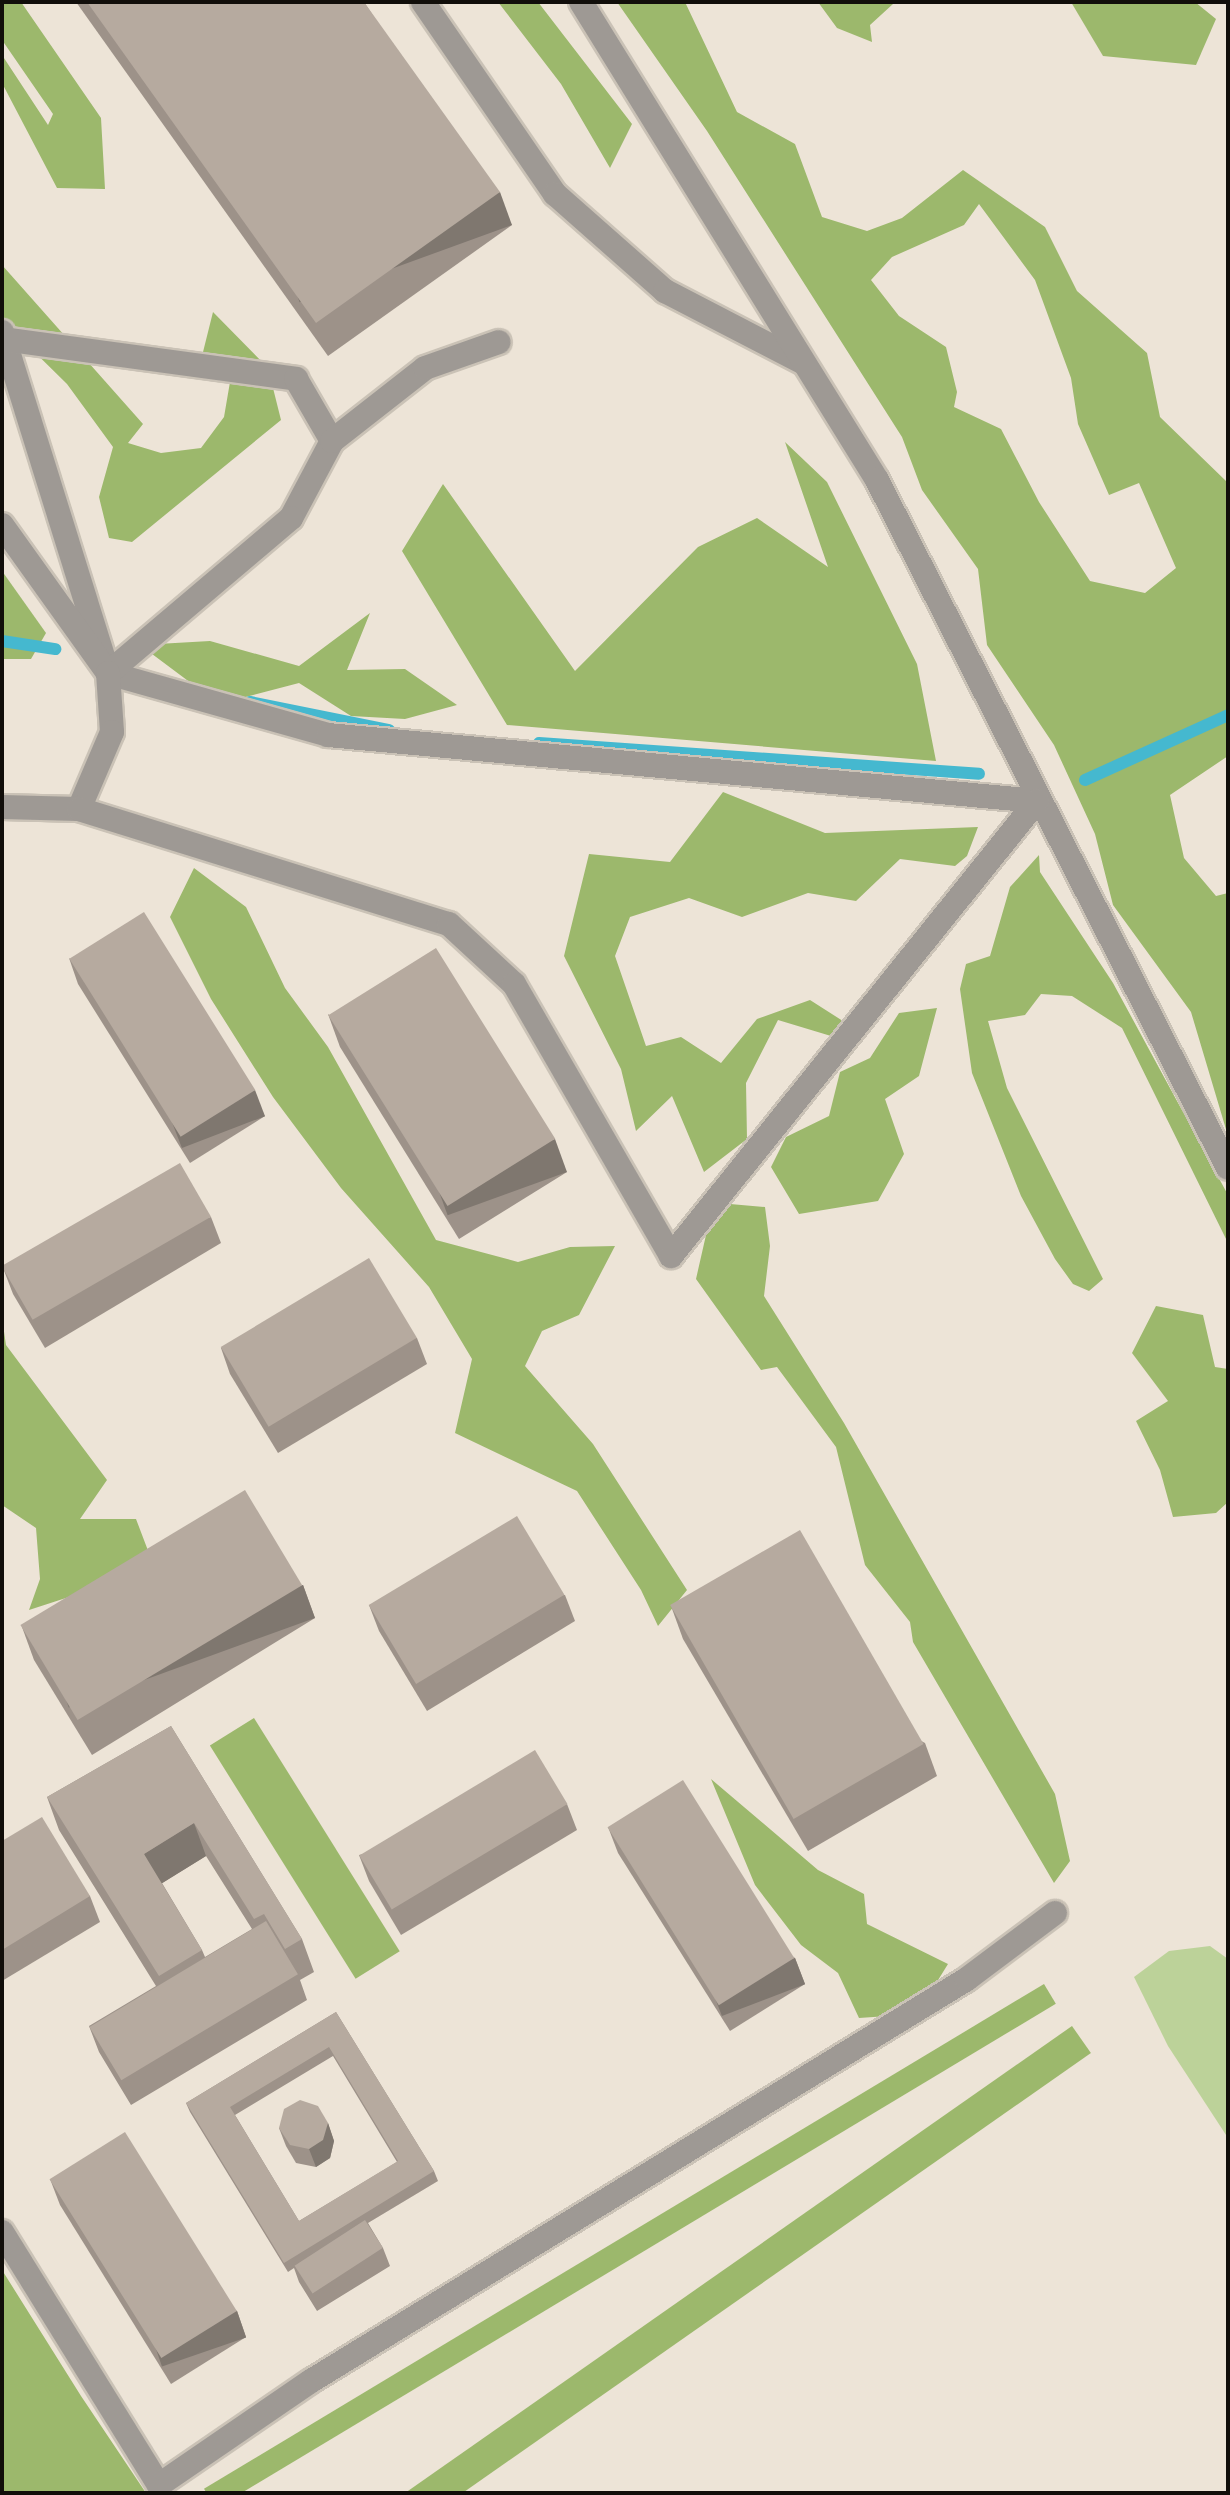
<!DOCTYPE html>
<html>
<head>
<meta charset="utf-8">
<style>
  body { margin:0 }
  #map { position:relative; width:1230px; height:2495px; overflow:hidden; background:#ede4d7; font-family:"Work Sans",sans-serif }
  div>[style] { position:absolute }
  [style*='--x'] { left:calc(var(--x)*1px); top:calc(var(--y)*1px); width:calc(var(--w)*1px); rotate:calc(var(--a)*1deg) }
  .green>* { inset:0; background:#bcd299 }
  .forest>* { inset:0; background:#9cb86c; transform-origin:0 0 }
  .stream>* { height:12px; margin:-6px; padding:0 6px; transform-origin:6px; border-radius:6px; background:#45b8cf }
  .roads { filter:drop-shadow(2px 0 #cac2b6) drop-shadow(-2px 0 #cac2b6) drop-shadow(0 2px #cac2b6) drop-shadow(0 -2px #cac2b6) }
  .minor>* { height:24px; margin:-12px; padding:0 12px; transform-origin:12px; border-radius:12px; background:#9e9994 }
  .wall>* { inset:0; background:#9d9289 }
  .shaded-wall>* { inset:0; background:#7f776f; transform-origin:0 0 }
  .building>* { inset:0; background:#b6aa9f; transform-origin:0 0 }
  span { translate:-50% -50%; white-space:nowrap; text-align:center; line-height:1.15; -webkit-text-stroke:8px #faf2e4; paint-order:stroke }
  .frame { position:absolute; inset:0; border:4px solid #110e0a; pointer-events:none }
</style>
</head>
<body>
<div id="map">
  <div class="green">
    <div style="clip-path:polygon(1210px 1946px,1228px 1959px,1228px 2138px,1168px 2046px,1134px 1977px,1169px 1951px)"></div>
  </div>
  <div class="forest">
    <div style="clip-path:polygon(2px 2px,21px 2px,101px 118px,105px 189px,57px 188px,2px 83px,2px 55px,48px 125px,53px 114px,2px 40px)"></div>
    <div style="clip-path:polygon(498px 2px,538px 2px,632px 124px,610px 168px,561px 84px)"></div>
    <div style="clip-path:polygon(evenodd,617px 2px,685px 2px,737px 112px,795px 144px,822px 217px,867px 231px,902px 218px,963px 170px,1045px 227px,1077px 291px,1147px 353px,1160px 417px,1227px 482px,1228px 756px,1170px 795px,1184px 858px,1216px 896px,1228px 893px,1228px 1136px,1191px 1012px,1113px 905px,1095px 834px,1054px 745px,987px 645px,978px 569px,922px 490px,902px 437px,707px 131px,617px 2px,979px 204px,1035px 280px,1071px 378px,1078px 424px,1109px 495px,1139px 483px,1176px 568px,1145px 593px,1090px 581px,1039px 502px,1001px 429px,954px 407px,957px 392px,946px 347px,899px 316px,871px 280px,892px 257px,964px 225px,979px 204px)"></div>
    <div style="clip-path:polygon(818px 2px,892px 2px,893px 4px,870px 25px,872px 42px,837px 28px)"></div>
    <div style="clip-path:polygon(1071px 2px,1195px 2px,1216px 19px,1196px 65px,1103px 56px)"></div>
    <div style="clip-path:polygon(2px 265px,143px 424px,128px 443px,161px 453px,201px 448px,224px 417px,230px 382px,203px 352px,213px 312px,268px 368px,281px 420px,132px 542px,109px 538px,99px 497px,113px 447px,67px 384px,2px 320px)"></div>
    <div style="clip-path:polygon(785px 442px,827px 482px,917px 664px,936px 761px,507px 725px,402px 551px,443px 484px,575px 671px,698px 547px,757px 518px,828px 567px)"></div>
    <div style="clip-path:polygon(2px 571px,46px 633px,31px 659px,2px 659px)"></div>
    <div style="clip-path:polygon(370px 613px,347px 670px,405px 669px,457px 705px,405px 719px,351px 716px,299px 683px,219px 704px,140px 645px,210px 641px,299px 666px)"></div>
    <div style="clip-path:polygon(723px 792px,825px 833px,978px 827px,967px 856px,955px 866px,900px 859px,856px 901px,808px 893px,742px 917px,689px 898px,630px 917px,615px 956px,646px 1046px,681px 1037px,721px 1063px,757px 1019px,810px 1000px,846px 1023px,831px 1036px,778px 1020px,746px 1083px,747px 1139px,704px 1172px,672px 1096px,636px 1131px,621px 1069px,564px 956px,589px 854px,670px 862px)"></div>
    <div style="clip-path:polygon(1039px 855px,1040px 872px,1113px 983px,1228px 1195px,1228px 1243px,1122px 1028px,1072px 996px,1041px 994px,1025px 1015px,988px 1021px,1007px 1088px,1103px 1279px,1089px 1291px,1073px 1284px,1055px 1259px,1021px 1196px,972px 1073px,960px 989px,966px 964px,990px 956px,1010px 887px)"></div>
    <div style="clip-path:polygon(194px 868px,246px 907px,285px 988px,328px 1047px,436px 1240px,518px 1262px,570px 1247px,615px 1246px,579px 1315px,542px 1331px,525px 1366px,593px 1444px,687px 1590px,658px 1626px,641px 1590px,577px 1491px,455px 1433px,472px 1359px,429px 1287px,341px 1188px,273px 1097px,211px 999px,170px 917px)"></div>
    <div style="clip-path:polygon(937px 1008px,919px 1076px,885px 1099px,904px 1154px,878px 1201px,799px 1214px,771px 1167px,786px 1137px,829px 1116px,840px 1072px,870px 1058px,899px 1013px)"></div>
    <div style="clip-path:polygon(730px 1204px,765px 1207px,770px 1246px,764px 1296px,844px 1423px,1055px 1794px,1070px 1861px,1054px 1883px,913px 1642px,910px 1622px,865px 1565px,836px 1447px,777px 1367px,761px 1370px,696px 1279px,706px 1235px)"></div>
    <div style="clip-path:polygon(1156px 1306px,1203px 1315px,1215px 1367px,1228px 1369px,1228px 1502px,1216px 1513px,1173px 1517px,1160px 1470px,1136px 1421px,1168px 1401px,1132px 1353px)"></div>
    <div style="clip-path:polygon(2px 1318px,6px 1345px,107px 1480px,80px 1519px,136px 1519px,155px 1569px,29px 1610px,40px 1579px,36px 1528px,2px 1505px)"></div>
    <div style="left:254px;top:1718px;width:275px;height:52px;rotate:58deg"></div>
    <div style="clip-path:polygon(711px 1779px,818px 1870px,864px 1894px,867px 1924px,948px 1964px,917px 2014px,859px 2018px,838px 1973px,801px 1945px,755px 1885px)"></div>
    <div style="left:1044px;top:1984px;width:23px;height:980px;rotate:59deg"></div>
    <div style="left:1072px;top:2026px;width:33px;height:901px;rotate:55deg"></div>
    <div style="clip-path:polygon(2px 2270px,81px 2396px,146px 2493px,2px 2493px)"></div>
  </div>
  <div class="stream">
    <div style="--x:2;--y:641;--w:54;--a:8.6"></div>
    <div style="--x:250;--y:702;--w:142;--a:11.4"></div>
    <div style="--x:539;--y:743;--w:441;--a:4"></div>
    <div style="--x:1085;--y:780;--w:157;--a:-24.4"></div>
  </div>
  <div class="roads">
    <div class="minor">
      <div style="--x:423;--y:2;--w:233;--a:55.5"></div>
      <div style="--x:555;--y:194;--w:147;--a:41.4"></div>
      <div style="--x:665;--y:291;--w:154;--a:27.4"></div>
      <div style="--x:581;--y:2;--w:562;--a:58.23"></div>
      <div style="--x:877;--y:480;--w:772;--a:62.97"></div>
      <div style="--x:2;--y:332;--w:357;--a:72.7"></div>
      <div style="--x:108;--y:673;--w:229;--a:15.7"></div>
      <div style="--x:328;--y:735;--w:712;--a:5.32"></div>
      <div style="--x:2;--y:339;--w:297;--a:7.7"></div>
      <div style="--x:296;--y:379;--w:72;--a:59.9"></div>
      <div style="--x:332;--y:441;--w:87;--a:118"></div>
      <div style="--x:291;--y:518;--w:240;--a:139.7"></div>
      <div style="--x:332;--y:441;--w:118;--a:-38.1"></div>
      <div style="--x:425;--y:368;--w:78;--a:-19.4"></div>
      <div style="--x:2;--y:525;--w:182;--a:54.4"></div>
      <div style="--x:108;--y:673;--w:59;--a:86.1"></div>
      <div style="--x:112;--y:732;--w:84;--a:113.2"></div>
      <div style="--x:2;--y:807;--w:77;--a:1.5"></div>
      <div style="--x:79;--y:809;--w:387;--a:17.3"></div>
      <div style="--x:449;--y:924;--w:88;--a:42.7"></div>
      <div style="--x:514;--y:984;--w:314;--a:60"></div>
      <div style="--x:671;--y:1256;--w:584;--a:-51.19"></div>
      <div style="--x:2;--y:2232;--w:298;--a:58.2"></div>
      <div style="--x:159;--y:2485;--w:184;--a:-34.4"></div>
      <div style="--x:311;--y:2381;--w:769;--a:-31.5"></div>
      <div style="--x:967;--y:1979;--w:110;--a:-36.9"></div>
    </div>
  </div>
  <div class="wall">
    <div style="clip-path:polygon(76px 2px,364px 2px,512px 225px,328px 356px)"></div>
    <div style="clip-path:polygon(69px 958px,265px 1116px,190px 1163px,78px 984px)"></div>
    <div style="clip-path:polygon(328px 1014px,567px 1172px,459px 1239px,340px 1047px)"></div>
    <div style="clip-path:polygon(211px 1217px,221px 1243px,45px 1348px,13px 1294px,3px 1268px)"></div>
    <div style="clip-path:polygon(417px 1338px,427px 1364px,278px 1453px,230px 1374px,221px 1348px)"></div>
    <div style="clip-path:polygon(303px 1585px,315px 1618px,92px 1755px,34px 1660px,22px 1627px)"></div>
    <div style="clip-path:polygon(565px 1595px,575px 1621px,427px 1711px,379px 1631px,369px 1605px)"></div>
    <div style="clip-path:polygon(671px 1606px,925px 1743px,937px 1776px,808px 1851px,683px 1639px)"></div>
    <div style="clip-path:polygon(evenodd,171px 1726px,302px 1939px,314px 1972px,300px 1980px,307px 2000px,131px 2105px,99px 2052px,89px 2026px,156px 1986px,59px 1830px,47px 1797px,171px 1726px,206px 1856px,252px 1929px,205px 1957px,202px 1950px,162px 1883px,206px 1856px)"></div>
    <div style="clip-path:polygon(567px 1804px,577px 1830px,401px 1935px,369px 1881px,359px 1855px)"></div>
    <div style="clip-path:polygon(608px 1827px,795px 1958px,805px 1984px,730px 2031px,618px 1853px)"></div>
    <div style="clip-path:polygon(2px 1841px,90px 1896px,100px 1922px,2px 1981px)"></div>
    <div style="clip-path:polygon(evenodd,336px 2012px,434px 2171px,438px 2181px,368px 2223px,383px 2248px,390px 2266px,317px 2311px,299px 2282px,294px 2268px,288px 2272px,190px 2112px,186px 2103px,336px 2012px,333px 2056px,397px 2162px,299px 2221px,235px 2115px,333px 2056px)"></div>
    <div style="clip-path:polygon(328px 2123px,334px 2141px,330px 2158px,316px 2167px,296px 2163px,286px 2146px,279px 2128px)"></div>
    <div style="clip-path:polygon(50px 2179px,237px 2311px,246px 2337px,171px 2384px,60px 2205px)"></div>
  </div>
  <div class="shaded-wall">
    <div style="left:500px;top:192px;width:35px;height:226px;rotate:70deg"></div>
    <div style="left:255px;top:1090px;width:28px;height:89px;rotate:69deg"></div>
    <div style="left:555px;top:1139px;width:35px;height:127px;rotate:70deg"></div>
    <div style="left:303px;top:1585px;width:35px;height:262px;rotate:70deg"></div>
    <div style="clip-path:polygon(194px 1823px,206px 1856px,156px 1887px,144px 1854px)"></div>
    <div style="left:795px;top:1958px;width:28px;height:89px;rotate:69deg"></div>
    <div style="clip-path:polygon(328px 2123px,334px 2141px,330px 2158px,316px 2167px,309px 2149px)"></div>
    <div style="left:237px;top:2311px;width:28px;height:89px;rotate:71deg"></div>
  </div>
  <div class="building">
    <div style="clip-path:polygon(87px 2px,364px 2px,500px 192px,316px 323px)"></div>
    <div style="left:144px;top:912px;width:210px;height:88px;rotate:58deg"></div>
    <div style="left:436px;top:948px;width:225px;height:127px;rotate:58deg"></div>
    <div style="left:180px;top:1163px;width:62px;height:206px;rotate:60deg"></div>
    <div style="left:369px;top:1258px;width:93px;height:173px;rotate:59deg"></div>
    <div style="left:245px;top:1490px;width:111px;height:262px;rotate:59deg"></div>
    <div style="left:517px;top:1516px;width:92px;height:173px;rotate:59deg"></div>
    <div style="left:800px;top:1530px;width:247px;height:150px;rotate:60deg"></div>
    <div style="clip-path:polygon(171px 1726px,302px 1939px,285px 1949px,264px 1914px,254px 1919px,194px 1823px,144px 1854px,202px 1950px,159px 1976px,47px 1797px)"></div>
    <div style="left:535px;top:1750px;width:63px;height:205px;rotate:59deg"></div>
    <div style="left:683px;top:1780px;width:210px;height:89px;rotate:58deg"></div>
    <div style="clip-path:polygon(42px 1817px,90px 1896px,2px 1950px,2px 1841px)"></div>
    <div style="left:266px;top:1921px;width:62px;height:206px;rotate:59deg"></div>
    <div style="clip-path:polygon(evenodd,336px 2012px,434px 2171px,284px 2263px,186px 2103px,336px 2012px,329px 2047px,398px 2161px,299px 2221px,230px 2107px,329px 2047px)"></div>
    <div style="clip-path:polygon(300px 2100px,318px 2106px,328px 2123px,323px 2140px,309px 2149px,290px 2145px,279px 2128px,284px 2109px)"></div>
    <div style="left:125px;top:2132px;width:211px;height:89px;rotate:58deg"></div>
    <div style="left:365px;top:2220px;width:33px;height:84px;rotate:57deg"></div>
  </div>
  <div class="frame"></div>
</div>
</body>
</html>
